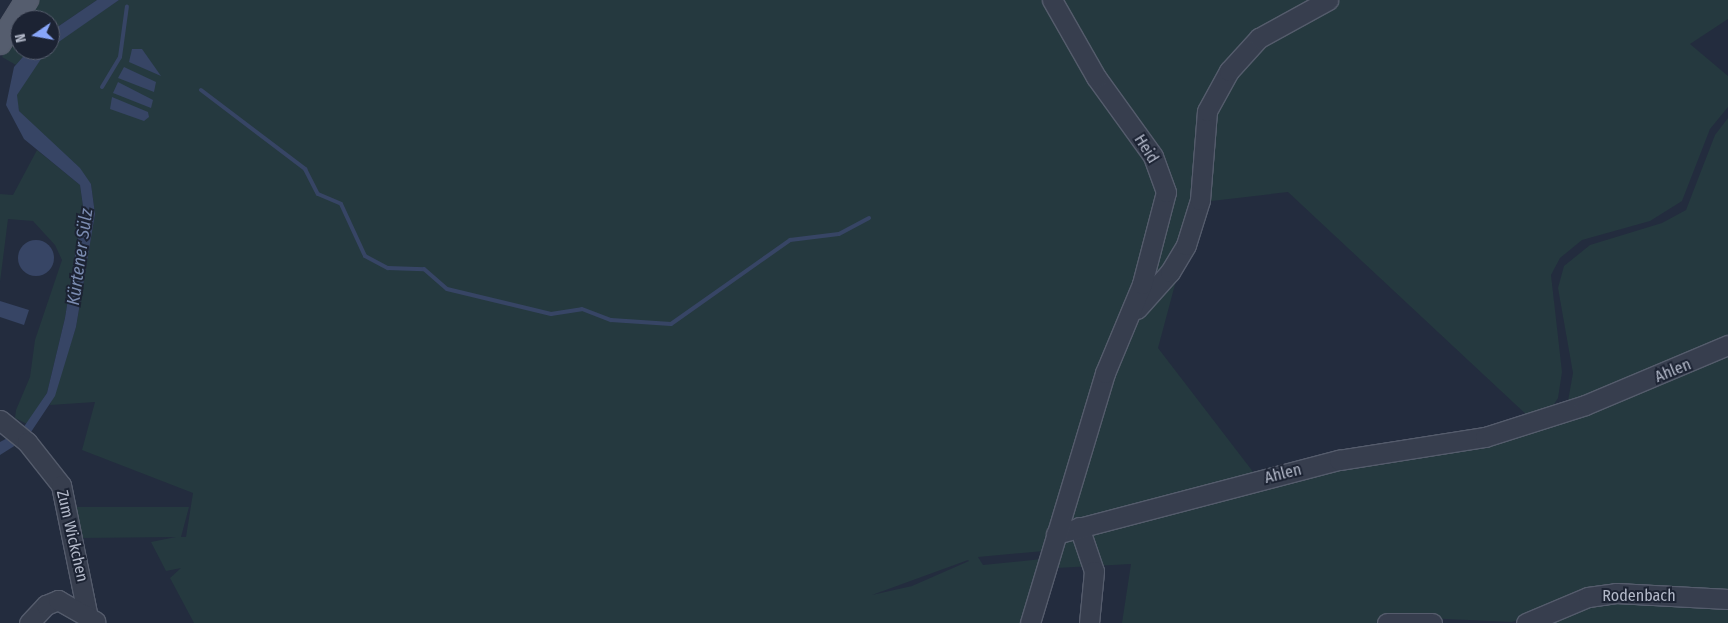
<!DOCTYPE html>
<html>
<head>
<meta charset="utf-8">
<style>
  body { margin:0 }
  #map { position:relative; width:1728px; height:623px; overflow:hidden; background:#232c3e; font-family:"Fira Sans Condensed",sans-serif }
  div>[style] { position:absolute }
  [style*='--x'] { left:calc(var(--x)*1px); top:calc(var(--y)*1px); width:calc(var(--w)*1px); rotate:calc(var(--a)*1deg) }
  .green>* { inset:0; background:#25393f }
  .water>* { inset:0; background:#374565 }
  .round { border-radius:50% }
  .stream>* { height:4px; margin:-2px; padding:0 2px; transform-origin:2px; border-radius:2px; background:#374565 }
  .roads { filter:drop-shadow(1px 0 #555c6c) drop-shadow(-1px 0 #555c6c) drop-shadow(0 1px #555c6c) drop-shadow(0 -1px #555c6c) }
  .minor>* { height:19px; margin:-9.5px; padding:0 9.5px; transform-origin:9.5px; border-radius:9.5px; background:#373e4e }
  .major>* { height:22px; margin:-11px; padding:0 11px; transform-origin:11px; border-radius:11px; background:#555d6e }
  span { translate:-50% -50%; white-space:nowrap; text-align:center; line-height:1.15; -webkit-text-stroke:4px #1c2333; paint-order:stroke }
  .street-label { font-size:16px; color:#b3b9c9 }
  .water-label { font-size:18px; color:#7b8cb1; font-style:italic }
  .north { position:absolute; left:10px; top:10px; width:50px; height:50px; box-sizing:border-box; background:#1c2333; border:1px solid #585f6f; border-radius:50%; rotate:258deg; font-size:14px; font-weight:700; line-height:20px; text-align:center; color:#b3b9c9 }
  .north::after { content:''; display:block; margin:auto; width:18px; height:22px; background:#88a6f9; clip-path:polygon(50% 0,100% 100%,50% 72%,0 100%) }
</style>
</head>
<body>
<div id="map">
  <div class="green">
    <div style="clip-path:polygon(37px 0,97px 0,50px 32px,50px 20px,25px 20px)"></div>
    <div style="clip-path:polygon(evenodd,119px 0,1048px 0,1151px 157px,1163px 192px,1044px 551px,978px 557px,983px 565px,1042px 559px,1025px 623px,194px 623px,170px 578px,181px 568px,166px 571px,151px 542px,176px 537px,81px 538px,75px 507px,189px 507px,181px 537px,186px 537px,193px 493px,82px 450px,95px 402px,50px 405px,76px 327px,95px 214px,91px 184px,19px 111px,16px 95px,36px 61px,54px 44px,119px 0,969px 561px,912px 586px,872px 595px,968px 560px,969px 561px)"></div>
    <div style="clip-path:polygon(1057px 0,1315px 0,1225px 68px,1189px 227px,1151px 286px,1170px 190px)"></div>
    <div style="clip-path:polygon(1331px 0,1728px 0,1728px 19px,1690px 44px,1728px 76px,1728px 107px,1710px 129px,1682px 201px,1650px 221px,1582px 240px,1560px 258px,1551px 275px,1562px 372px,1558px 398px,1549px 412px,1531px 419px,1288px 192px,1203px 202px,1209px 113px,1262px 38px)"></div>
    <div style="clip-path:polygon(20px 28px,20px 50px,29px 50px,16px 65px,2px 57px)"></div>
    <div style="clip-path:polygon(1728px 118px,1728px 340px,1689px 359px,1568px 401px,1573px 373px,1558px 288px,1564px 266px,1590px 245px,1662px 223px,1686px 210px,1715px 135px)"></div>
    <div style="clip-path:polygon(37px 150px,80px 185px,83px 206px,65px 318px,47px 393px,27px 424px,15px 418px,16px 410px,30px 377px,35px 340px,62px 260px,55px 245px,33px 221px,8px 219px,0 282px,0 194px,13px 195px)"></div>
    <div style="clip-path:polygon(1181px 262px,1158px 348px,1257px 477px,1072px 523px,1068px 520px,1110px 376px,1132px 325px)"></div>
    <div style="clip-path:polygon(1728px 350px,1728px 595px,1616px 589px,1512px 622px,1403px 617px,1376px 623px,1122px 623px,1131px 564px,1056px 568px,1063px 539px,1338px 464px,1411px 455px)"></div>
    <div style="clip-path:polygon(1590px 600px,1728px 604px,1728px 623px,1543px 623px)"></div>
  </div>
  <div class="water">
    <div style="clip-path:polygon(97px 0,119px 0,50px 48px,50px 32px)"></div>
    <div style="clip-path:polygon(132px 49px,142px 49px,161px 76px,129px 62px)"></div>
    <div style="clip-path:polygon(29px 50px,47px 50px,17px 95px,19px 111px,80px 168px,91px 184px,95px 214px,76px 327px,55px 396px,27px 438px,0 455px,0 442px,21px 431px,47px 393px,65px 318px,83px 206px,80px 185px,24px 139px,6px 105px,14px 67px)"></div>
    <div style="clip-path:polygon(124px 67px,156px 82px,154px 92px,118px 78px)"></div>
    <div style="clip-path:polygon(118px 82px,153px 100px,151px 108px,113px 93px)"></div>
    <div style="clip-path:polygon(112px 97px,148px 112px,149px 117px,144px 121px,110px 109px)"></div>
    <div class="round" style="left:18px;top:240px;width:36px;height:36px"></div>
    <div style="clip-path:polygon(0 301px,29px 310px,24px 325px,0 317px)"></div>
  </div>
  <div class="stream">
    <div style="--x:102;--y:87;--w:35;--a:-59"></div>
    <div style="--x:120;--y:57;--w:51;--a:-82.2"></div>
    <div style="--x:201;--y:90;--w:131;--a:37.2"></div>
    <div style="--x:305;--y:169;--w:28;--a:63"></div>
    <div style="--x:318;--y:194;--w:25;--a:23"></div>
    <div style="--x:341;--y:204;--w:57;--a:65.2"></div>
    <div style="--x:365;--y:256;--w:26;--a:28"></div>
    <div style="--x:388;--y:268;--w:36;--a:2"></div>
    <div style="--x:424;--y:269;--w:30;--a:41"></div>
    <div style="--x:447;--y:289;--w:107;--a:13.5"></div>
    <div style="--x:551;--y:314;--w:31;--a:-9"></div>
    <div style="--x:582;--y:309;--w:31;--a:21"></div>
    <div style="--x:611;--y:320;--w:60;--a:3.8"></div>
    <div style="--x:671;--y:324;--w:146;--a:-35.2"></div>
    <div style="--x:790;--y:240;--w:49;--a:-7"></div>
    <div style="--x:839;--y:234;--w:34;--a:-28"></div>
  </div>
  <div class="roads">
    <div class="minor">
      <div style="--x:1137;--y:309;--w:50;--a:-48.3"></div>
      <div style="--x:1170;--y:272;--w:31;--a:-59"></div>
      <div style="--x:1186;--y:245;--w:47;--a:-72.7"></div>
      <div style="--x:1200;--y:200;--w:89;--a:-85.5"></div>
      <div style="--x:1207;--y:111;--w:46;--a:-61.2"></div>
      <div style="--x:1229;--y:71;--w:45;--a:-47.7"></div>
      <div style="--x:1259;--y:38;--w:79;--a:-28.8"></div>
      <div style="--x:0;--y:420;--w:35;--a:39"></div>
      <div style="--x:27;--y:442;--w:55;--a:51.7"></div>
      <div style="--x:61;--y:485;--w:141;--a:78.5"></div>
      <div style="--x:1079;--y:527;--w:46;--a:71.2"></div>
      <div style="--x:1094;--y:571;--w:52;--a:95.5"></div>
      <div style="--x:1056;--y:534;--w:293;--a:-14.7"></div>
      <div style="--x:1339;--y:460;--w:148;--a:-9"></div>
      <div style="--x:1485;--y:437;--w:105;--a:-17.7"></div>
      <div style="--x:1585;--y:405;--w:155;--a:-22.8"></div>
      <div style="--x:29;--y:623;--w:25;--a:-47"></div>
      <div style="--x:46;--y:605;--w:13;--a:-23"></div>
      <div style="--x:58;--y:600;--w:43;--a:29.6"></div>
      <div style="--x:1030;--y:623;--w:261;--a:-73.3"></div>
      <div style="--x:1105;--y:373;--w:96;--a:-67.4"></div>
      <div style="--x:1142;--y:284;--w:95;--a:-75.4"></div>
      <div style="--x:1166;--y:192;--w:38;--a:-110"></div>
      <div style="--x:1153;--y:156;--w:97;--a:-125.8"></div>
      <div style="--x:1096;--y:77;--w:89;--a:-119.7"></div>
      <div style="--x:1387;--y:623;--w:45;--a:0"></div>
      <div style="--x:1526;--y:623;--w:67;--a:-22.8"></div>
      <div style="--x:1588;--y:597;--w:28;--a:-8"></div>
      <div style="--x:1616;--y:593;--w:112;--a:3.1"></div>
    </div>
    <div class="major">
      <div style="--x:0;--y:43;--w:51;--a:-57.9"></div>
    </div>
  </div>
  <div class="street-label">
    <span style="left:1146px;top:149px;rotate:58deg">Heid</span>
    <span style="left:1673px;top:371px;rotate:-22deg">Ahlen</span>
    <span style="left:1283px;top:474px;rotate:-14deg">Ahlen</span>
    <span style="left:72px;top:536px;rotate:77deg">Zum Wickchen</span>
    <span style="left:1639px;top:596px">Rodenbach</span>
  </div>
  <div class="water-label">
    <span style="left:80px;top:257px;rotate:-82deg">Kürtener Sülz</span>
  </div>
  <div class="north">N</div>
</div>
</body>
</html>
